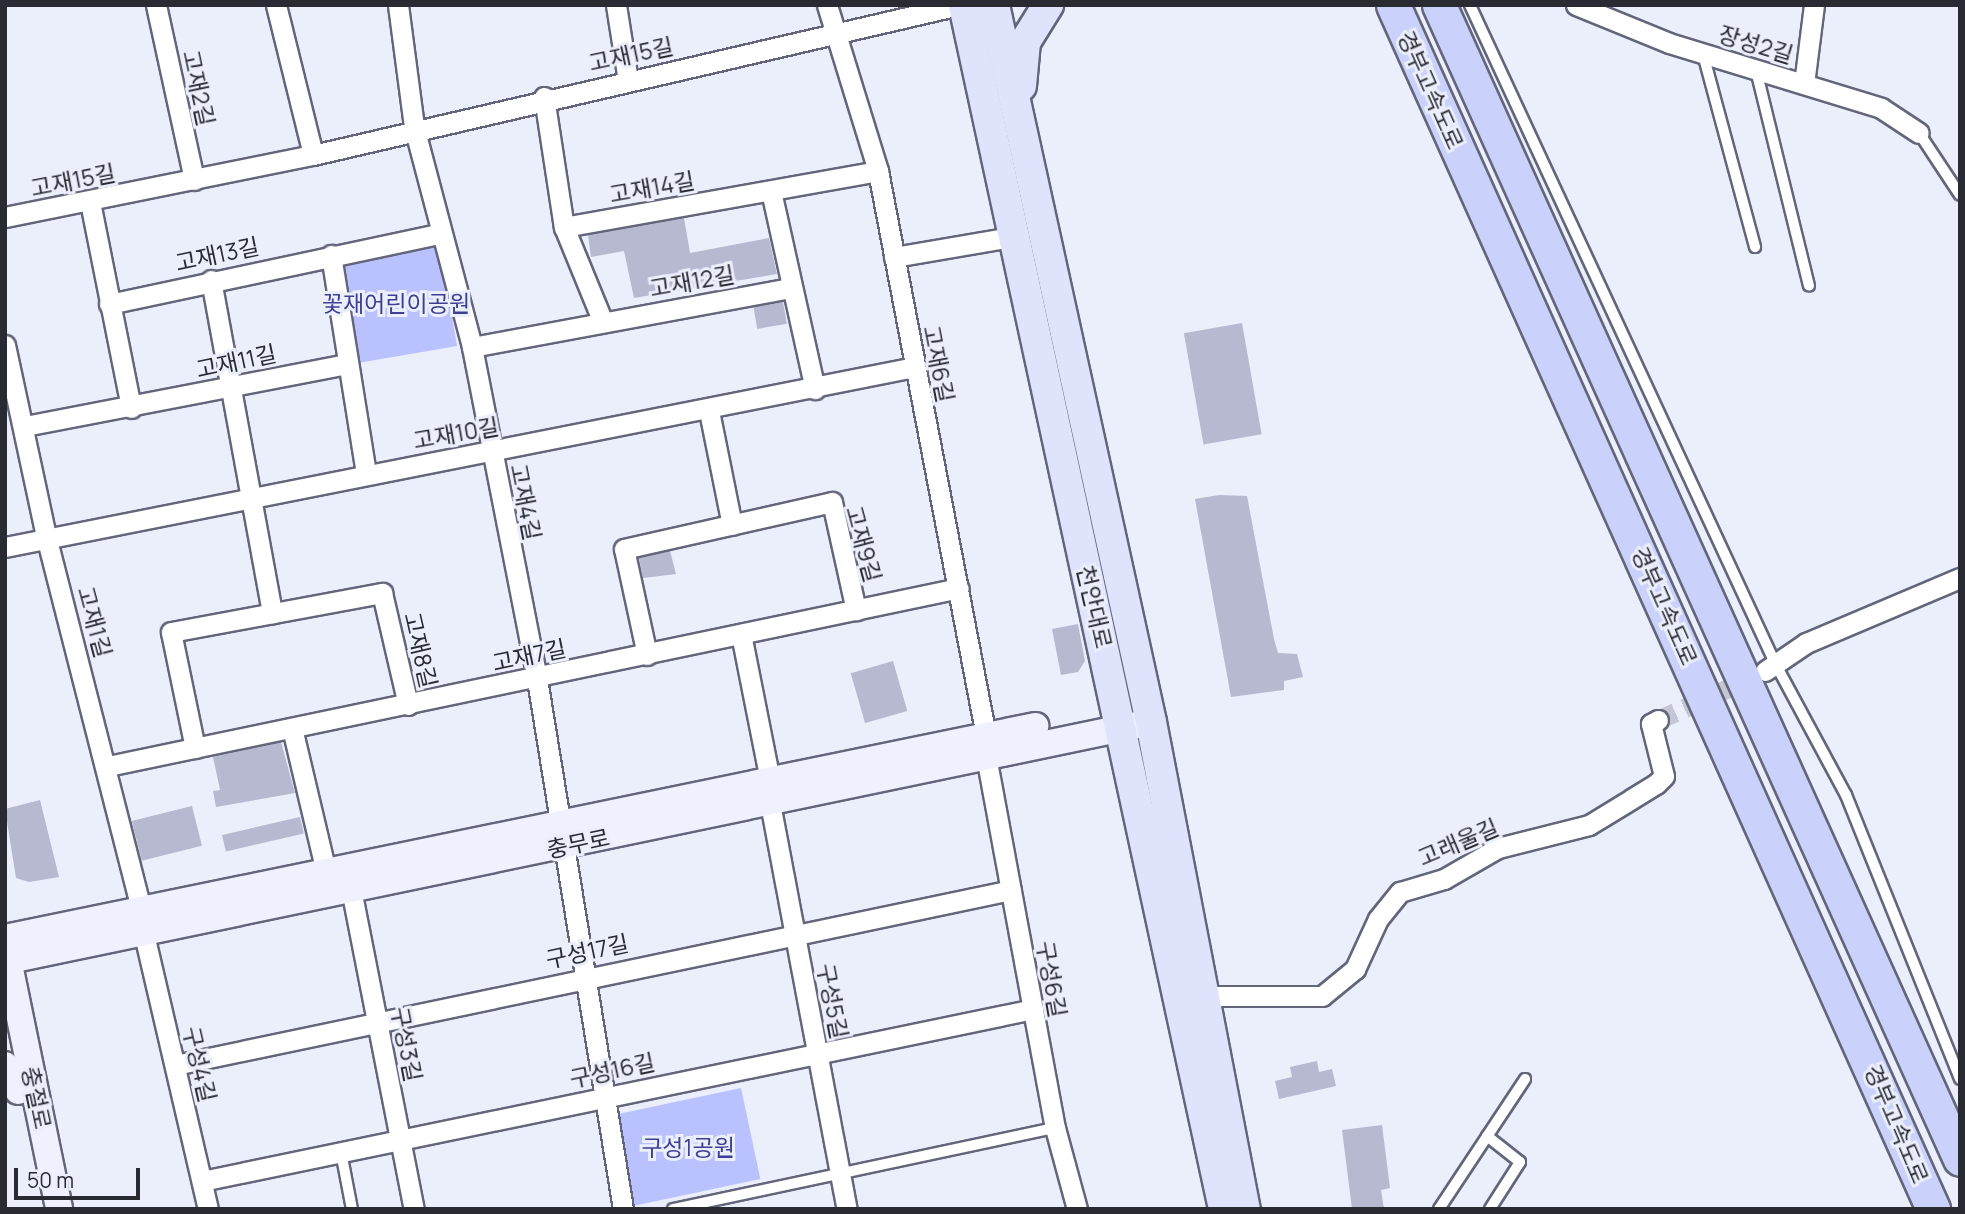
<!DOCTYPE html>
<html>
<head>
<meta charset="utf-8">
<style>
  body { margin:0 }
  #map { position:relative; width:1965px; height:1214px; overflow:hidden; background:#ebeefb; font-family:Manrope,"Noto Sans KR",sans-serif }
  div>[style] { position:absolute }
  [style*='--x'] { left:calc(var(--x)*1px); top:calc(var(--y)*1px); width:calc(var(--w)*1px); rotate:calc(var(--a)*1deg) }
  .green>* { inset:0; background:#b9c2ff; transform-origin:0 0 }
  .building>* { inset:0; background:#b6b9d0; transform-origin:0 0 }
  .street-tunnel>* { height:19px; margin-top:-9.5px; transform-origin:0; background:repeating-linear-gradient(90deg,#c4c7d3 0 19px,transparent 0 29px) }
  .roads { filter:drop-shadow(2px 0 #63667a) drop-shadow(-2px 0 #63667a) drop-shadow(0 2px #63667a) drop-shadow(0 -2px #63667a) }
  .lane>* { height:10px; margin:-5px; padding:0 5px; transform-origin:5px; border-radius:5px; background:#fff }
  .street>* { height:19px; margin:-9.5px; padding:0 9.5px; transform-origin:9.5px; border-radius:9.5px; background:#fff }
  .secondary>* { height:26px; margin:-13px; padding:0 13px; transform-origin:13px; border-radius:13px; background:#eff1fe }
  .primary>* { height:30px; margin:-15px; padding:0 15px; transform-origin:15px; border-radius:15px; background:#dfe3fc }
  .highway>* { height:33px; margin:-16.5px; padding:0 16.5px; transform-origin:16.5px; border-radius:16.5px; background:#cad1fa }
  span { translate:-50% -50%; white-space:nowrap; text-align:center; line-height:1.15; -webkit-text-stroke:6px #ebeefb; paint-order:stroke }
  .street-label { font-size:23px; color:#292b33 }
  .park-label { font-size:23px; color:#3e3f94 }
  .frame { position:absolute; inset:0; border:7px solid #292b33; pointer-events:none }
  .scale { position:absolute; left:14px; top:1168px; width:126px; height:32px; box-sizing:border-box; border:4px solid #292b33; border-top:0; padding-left:9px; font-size:21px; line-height:24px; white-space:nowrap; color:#292b33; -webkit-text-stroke:5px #ebeefb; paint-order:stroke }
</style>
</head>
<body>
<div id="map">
  <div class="green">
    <div style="clip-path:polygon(429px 244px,441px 252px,457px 346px,352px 364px,341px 260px)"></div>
    <div style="left:741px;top:1088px;width:93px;height:129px;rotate:78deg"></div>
  </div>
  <div class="building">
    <div style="clip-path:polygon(684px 218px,690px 253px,769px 238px,777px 274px,634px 298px,624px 251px,591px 257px,588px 235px)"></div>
    <div style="left:783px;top:302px;width:22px;height:30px;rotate:80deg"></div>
    <div style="left:1242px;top:323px;width:113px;height:59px;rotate:80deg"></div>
    <div style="clip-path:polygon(1219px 495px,1247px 496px,1274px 639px,1278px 653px,1297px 654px,1303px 677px,1284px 681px,1284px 690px,1231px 697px,1195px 499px)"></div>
    <div style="clip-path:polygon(670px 551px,676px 574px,643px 578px,639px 558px)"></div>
    <div style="clip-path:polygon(1078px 624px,1085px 661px,1078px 672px,1061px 675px,1052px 629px)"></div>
    <div style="left:893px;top:661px;width:52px;height:44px;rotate:74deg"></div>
    <div style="clip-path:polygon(281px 742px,295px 793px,216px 807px,213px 791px,220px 790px,213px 757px)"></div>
    <div style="clip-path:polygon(40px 800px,59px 877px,29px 882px,16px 878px,5px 809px)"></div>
    <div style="left:192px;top:806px;width:41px;height:62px;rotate:76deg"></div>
    <div style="left:300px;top:817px;width:17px;height:80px;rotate:77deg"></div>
    <div style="clip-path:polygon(1317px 1061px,1319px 1072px,1332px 1069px,1336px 1086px,1279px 1099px,1275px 1081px,1292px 1077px,1290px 1067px)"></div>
    <div style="clip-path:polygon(1382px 1125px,1390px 1188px,1381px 1190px,1384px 1209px,1352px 1209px,1342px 1130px)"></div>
  </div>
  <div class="street-tunnel">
    <div style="--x:1658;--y:720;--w:104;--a:-24.4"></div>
  </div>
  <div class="roads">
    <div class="lane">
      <div style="--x:1470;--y:5;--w:727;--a:65.13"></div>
      <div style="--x:1776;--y:665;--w:148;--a:61.7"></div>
      <div style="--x:1846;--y:795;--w:306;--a:68.1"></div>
      <div style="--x:1703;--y:54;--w:200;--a:74.9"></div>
      <div style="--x:1756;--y:70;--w:222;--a:76.2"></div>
      <div style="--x:1919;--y:133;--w:74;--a:56.5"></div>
      <div style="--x:1487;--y:1136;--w:42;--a:38.2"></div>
      <div style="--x:1520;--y:1162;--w:56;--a:122.6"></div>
      <div style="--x:341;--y:1152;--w:58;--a:79.1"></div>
      <div style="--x:673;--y:1209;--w:390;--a:-12"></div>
      <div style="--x:1439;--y:1209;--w:156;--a:-56.5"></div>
    </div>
    <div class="street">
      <div style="--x:156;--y:5;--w:179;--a:77.7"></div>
      <div style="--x:276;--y:5;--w:154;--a:76.1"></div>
      <div style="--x:398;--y:5;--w:123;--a:82.5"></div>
      <div style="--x:414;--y:127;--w:228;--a:75.2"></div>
      <div style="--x:472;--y:347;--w:338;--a:78.9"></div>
      <div style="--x:537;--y:679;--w:537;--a:80.78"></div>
      <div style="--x:616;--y:5;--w:77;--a:81"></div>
      <div style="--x:827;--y:5;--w:174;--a:72.9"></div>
      <div style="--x:878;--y:171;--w:575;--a:79.18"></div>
      <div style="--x:1576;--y:5;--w:100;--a:22.2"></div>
      <div style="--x:1669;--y:43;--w:222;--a:17"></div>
      <div style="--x:1881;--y:108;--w:45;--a:33.3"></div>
      <div style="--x:1804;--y:84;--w:80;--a:-82.8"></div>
      <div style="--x:544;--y:97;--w:132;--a:81.3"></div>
      <div style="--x:564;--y:227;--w:103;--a:67.7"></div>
      <div style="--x:771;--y:191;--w:203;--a:77.5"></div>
      <div style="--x:90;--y:202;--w:210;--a:78.7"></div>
      <div style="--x:5;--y:217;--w:314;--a:-11.4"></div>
      <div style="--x:313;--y:155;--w:663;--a:-13.07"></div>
      <div style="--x:564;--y:227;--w:319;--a:-10.1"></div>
      <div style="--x:331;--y:255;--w:222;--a:80.9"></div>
      <div style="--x:894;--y:257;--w:119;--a:-9.7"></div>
      <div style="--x:211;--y:280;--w:339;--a:79.6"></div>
      <div style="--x:109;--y:304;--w:336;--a:-12"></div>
      <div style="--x:5;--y:345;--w:195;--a:77.9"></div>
      <div style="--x:46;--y:536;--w:386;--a:75.7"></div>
      <div style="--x:472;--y:347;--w:323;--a:-10.5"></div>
      <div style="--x:709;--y:411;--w:116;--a:78.6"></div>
      <div style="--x:25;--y:426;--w:327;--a:-10.9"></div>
      <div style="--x:5;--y:547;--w:927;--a:-11.2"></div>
      <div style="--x:741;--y:634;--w:150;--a:78.8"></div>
      <div style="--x:647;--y:655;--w:108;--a:-102.2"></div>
      <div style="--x:624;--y:549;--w:213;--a:-12.7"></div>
      <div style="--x:832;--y:502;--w:111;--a:77.5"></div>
      <div style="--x:1765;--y:671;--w:50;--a:-34.3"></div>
      <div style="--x:1806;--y:643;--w:167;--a:-22.9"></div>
      <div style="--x:292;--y:728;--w:148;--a:76.7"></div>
      <div style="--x:195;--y:748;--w:118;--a:-101.7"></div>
      <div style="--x:171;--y:632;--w:215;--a:-10.5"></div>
      <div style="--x:382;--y:593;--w:115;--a:76.9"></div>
      <div style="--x:986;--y:756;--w:378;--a:79.5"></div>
      <div style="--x:1055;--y:1128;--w:84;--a:74.8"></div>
      <div style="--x:108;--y:766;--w:869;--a:-11.81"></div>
      <div style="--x:770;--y:803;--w:413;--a:79.3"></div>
      <div style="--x:351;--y:889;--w:326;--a:78.9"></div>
      <div style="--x:143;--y:930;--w:286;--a:76.9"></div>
      <div style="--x:1207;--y:996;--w:115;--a:0"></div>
      <div style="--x:1322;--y:996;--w:43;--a:-39.3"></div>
      <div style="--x:1355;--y:969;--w:55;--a:-65.3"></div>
      <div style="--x:1378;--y:919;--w:35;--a:-51"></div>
      <div style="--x:1400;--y:892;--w:46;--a:-16.5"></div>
      <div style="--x:1444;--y:879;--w:62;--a:-29.9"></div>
      <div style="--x:1498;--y:848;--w:94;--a:-14.2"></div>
      <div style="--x:1589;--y:825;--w:79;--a:-31.5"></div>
      <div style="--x:1656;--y:784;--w:11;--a:-45"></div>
      <div style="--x:1664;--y:776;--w:54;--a:-104"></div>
      <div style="--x:1651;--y:724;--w:8;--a:-30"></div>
      <div style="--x:175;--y:1065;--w:854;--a:-11.82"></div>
      <div style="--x:202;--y:1181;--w:849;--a:-11.69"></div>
    </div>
    <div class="secondary">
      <div style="--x:5;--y:938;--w:1052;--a:-11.63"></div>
      <div style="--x:5;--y:945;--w:269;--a:78.4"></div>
      <div style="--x:5;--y:961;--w:1171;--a:-11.78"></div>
      <div style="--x:5;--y:1065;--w:29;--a:63"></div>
    </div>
    <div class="primary">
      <div style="--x:964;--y:5;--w:1232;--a:77.81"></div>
      <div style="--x:994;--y:5;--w:734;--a:77.65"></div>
      <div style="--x:1151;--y:722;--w:496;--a:79.1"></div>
      <div style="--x:1021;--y:86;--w:44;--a:-84.8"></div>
      <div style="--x:1025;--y:42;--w:44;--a:-58.1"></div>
    </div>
    <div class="highway">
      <div style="--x:1393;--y:5;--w:1320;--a:65.84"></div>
      <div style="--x:1439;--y:5;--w:1266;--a:65.7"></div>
    </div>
  </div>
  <div class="street-label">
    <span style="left:1756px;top:44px;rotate:17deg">장성2길</span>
    <span style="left:631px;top:54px;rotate:-12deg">고재15길</span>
    <span style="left:199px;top:88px;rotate:78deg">고재2길</span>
    <span style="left:1431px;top:90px;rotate:66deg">경부고속도로</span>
    <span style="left:73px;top:180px;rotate:-11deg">고재15길</span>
    <span style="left:652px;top:187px;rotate:-10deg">고재14길</span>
    <span style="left:217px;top:254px;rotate:-12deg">고재13길</span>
    <span style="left:692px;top:281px;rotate:-10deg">고재12길</span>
    <span style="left:236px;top:361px;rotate:-12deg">고재11길</span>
    <span style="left:939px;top:364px;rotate:79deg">고재6길</span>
    <span style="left:456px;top:433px;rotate:-10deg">고재10길</span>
    <span style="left:526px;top:502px;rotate:79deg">고재4길</span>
    <span style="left:864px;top:544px;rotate:75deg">고재9길</span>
    <span style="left:1665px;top:606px;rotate:66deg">경부고속도로</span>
    <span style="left:1095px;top:607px;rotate:77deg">천안대로</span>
    <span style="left:95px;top:622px;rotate:75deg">고재1길</span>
    <span style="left:421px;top:650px;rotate:77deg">고재8길</span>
    <span style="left:529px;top:655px;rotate:-12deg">고재7길</span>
    <span style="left:1458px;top:842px;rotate:-23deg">고래울길</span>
    <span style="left:578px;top:843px;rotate:-12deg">충무로</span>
    <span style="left:587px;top:951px;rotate:-12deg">구성17길</span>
    <span style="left:1052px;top:979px;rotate:80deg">구성6길</span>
    <span style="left:833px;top:1001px;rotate:79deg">구성5길</span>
    <span style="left:407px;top:1044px;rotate:79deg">구성3길</span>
    <span style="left:200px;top:1064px;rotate:77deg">구성4길</span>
    <span style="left:612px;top:1070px;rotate:-12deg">구성16길</span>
    <span style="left:37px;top:1098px;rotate:78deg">충절로</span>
    <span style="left:1897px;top:1124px;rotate:67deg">경부고속도로</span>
  </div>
  <div class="park-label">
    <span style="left:396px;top:303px">꽃재어린이공원</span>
    <span style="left:688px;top:1147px">구성1공원</span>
  </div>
  <div class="frame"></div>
  <div class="scale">50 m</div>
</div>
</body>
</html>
